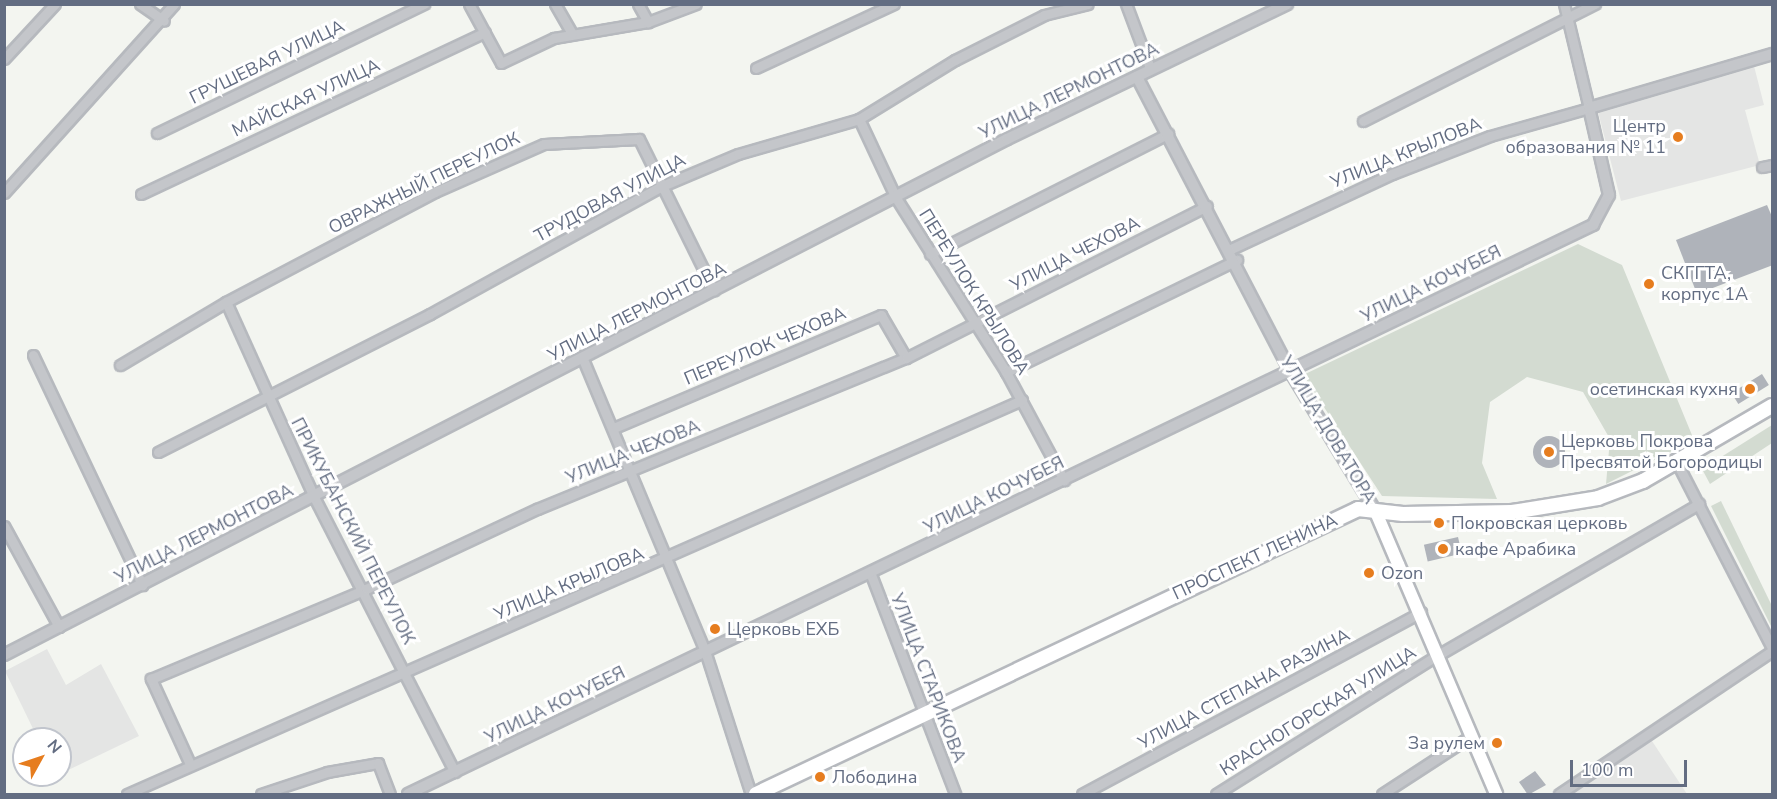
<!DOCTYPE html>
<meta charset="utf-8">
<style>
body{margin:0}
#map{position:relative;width:1777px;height:799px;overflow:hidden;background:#f3f5f0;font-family:"Nunito Sans",sans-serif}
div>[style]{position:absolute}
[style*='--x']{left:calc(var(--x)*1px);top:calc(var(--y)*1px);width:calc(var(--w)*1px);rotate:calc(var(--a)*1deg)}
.built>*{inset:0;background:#e4e5e4}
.green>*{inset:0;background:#d3dbd1}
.building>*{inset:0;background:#afb3ba;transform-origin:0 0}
.round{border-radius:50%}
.roads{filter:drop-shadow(2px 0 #b6b9be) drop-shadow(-2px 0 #b6b9be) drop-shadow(0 2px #b6b9be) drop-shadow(0 -2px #b6b9be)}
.minor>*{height:9px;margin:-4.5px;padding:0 4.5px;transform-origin:4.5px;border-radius:4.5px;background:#c4c6ca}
.tertiary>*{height:10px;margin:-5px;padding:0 5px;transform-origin:5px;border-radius:5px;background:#c4c6ca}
.secondary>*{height:12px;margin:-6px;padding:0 6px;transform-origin:6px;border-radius:6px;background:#fff}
.primary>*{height:14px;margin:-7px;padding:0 7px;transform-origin:7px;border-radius:7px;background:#fff}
.dots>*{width:16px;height:16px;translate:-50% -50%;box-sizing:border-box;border:3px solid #fff;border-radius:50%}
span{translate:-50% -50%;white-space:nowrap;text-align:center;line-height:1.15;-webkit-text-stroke:6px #fff;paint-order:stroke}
.street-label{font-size:18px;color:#636d82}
.poi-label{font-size:18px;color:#636d82}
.right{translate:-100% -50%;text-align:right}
.left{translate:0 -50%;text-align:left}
.frame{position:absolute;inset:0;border:6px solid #636d82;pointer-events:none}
.north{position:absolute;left:12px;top:727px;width:60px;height:60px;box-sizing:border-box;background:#fff;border:2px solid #c1c5cd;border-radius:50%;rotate:50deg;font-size:16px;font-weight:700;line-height:24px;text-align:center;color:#636d82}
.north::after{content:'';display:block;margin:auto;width:21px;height:27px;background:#e67d1f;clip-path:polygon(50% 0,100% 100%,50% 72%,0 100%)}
.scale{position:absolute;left:1570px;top:760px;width:117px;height:27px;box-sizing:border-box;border:3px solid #636d82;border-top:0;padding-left:8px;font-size:18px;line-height:21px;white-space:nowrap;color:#636d82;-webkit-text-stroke:4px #fff;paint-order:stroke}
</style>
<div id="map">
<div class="built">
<i style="clip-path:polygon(1754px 66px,1764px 105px,1745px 110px,1760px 165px,1621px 201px,1597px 108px)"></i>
<i style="clip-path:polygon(47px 649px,66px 685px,101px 664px,139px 736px,60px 774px,60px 739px,38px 739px,5px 671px)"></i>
<i style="clip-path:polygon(1650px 738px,1687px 794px,1564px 794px)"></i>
</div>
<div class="green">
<i style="clip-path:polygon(1578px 244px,1622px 265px,1694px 440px,1606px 484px,1610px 439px,1583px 392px,1527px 377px,1490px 402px,1482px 463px,1497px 499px,1382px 496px,1303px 375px)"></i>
<i style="clip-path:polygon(1772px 425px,1772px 443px,1710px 484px,1702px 469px)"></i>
<i style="clip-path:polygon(1721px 501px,1772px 606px,1772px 628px,1711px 506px)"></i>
</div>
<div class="building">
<i style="clip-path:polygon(1767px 205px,1773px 219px,1773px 265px,1697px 294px,1676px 240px)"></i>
<i style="left:1762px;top:374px;width:13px;height:36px;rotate:58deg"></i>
<i class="round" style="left:1533px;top:436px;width:32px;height:32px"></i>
<i style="left:1458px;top:537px;width:17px;height:35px;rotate:77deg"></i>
<i style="clip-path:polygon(1535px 771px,1546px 785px,1528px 795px,1519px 782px)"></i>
</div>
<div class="roads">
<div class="minor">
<i style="--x:140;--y:4;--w:29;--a:35"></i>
<i style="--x:469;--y:4;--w:67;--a:61.5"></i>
<i style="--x:501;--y:63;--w:59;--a:-25.3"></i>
<i style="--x:554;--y:38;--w:95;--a:-9.7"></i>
<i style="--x:648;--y:22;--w:51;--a:-20.6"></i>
<i style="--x:555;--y:4;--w:34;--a:60"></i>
<i style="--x:638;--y:4;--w:21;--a:61"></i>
<i style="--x:1126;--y:4;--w:68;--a:69.4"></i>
<i style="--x:4;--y:59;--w:75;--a:-47.2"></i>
<i style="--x:756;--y:68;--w:152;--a:-24.9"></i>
<i style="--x:859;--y:119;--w:87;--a:64.9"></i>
<i style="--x:896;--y:198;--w:206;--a:57.7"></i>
<i style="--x:1006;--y:372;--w:123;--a:61.8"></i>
<i style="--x:1363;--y:121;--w:260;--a:-26.8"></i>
<i style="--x:157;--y:133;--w:297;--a:-25.8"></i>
<i style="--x:1762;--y:167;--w:10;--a:-11"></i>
<i style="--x:4;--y:193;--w:254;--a:-48"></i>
<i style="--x:141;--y:194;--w:380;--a:-25.2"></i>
<i style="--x:1231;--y:249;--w:178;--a:-25"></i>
<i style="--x:1392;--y:174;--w:105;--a:-21.2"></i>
<i style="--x:1490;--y:136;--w:103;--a:-15.8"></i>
<i style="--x:1589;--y:108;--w:107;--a:-103.5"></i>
<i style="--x:930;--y:254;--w:267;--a:-26.8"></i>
<i style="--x:226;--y:302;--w:214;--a:65.7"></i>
<i style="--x:314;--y:497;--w:309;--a:62.9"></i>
<i style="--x:33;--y:355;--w:255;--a:64.6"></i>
<i style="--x:582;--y:357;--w:319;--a:67.3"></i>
<i style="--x:705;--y:651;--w:150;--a:72.2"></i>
<i style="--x:120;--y:365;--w:123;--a:-30.7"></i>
<i style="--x:226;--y:302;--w:236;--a:-27.8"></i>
<i style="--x:435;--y:192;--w:119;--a:-23.8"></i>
<i style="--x:544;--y:144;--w:95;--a:-3"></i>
<i style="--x:639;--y:139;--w:169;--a:63.7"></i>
<i style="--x:1006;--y:372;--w:257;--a:-25.9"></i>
<i style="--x:616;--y:427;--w:288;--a:-22.9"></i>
<i style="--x:881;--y:315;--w:50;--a:59.8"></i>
<i style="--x:158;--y:452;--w:305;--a:-26.9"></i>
<i style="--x:430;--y:314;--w:265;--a:-28.9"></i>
<i style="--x:662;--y:186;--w:82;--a:-22.8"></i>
<i style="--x:738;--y:154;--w:126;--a:-16.1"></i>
<i style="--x:859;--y:119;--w:113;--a:-31.6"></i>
<i style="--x:955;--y:60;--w:100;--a:-26.8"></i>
<i style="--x:1044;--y:15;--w:45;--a:-14"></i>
<i style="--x:1677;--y:463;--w:208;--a:62.8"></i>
<i style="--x:4;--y:526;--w:115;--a:61.4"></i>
<i style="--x:870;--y:572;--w:238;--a:69"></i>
<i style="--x:190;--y:764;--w:94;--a:-114.6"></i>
<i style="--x:151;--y:679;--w:233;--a:-22.7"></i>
<i style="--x:366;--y:589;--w:189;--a:-25.1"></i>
<i style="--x:537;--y:509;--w:399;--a:-22.3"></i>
<i style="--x:906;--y:358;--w:337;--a:-26.8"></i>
<i style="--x:127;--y:794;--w:978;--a:-23.76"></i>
<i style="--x:261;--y:794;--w:70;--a:-18.4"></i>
<i style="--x:327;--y:772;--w:52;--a:-10"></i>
<i style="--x:378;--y:763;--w:33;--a:69"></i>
<i style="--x:1082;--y:794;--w:385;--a:-28.2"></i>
<i style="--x:1216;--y:794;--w:262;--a:-32.1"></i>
<i style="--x:1438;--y:655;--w:302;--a:-30.1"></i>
<i style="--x:1382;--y:794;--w:106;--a:-33.1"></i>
<i style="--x:1559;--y:794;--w:257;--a:-33.9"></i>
</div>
<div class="tertiary">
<i style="--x:1137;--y:77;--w:331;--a:62.5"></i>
<i style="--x:1290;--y:371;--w:163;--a:58.6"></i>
<i style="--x:4;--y:655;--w:1128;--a:-27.22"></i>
<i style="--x:1007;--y:139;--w:311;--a:-25.7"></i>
<i style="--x:408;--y:794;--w:1315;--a:-25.65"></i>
<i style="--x:1593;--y:225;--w:34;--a:-62"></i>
<i style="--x:1609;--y:195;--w:89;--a:-102.9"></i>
<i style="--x:1589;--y:108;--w:191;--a:-16.4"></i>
</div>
<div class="secondary">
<i style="--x:1375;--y:510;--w:309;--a:66.9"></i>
</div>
<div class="primary">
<i style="--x:756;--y:794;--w:666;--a:-25.33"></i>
<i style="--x:1358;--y:509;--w:45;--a:6.3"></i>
<i style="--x:1403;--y:514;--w:109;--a:-1.1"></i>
<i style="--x:1512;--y:512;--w:87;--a:-9.2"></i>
<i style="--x:1598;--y:498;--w:48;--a:-20.7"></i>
<i style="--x:1643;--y:481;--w:149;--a:-30.2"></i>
</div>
</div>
<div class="dots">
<i style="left:1678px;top:137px;background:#e67d1f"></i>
<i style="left:1649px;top:284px;background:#e67d1f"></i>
<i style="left:1750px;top:389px;background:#e67d1f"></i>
<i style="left:1549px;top:452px;background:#e67d1f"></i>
<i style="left:1439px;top:523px;background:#e67d1f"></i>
<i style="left:1443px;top:549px;background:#e67d1f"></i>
<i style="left:1369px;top:573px;background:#e67d1f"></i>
<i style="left:715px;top:629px;background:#e67d1f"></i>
<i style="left:1497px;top:743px;background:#e67d1f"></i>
<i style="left:820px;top:777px;background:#e67d1f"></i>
</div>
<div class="street-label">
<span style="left:267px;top:62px;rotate:-26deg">ГРУШЕВАЯ УЛИЦА</span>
<span style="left:1069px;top:91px;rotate:-26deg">УЛИЦА ЛЕРМОНТОВА</span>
<span style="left:306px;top:98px;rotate:-25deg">МАЙСКАЯ УЛИЦА</span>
<span style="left:1406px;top:153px;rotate:-22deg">УЛИЦА КРЫЛОВА</span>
<span style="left:424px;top:183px;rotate:-26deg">ОВРАЖНЫЙ ПЕРЕУЛОК</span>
<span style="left:610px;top:198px;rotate:-28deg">ТРУДОВАЯ УЛИЦА</span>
<span style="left:1075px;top:254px;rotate:-27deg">УЛИЦА ЧЕХОВА</span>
<span style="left:1431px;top:284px;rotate:-26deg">УЛИЦА КОЧУБЕЯ</span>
<span style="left:974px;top:292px;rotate:58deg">ПЕРЕУЛОК КРЫЛОВА</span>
<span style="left:637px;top:312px;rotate:-27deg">УЛИЦА ЛЕРМОНТОВА</span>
<span style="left:765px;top:346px;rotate:-23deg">ПЕРЕУЛОК ЧЕХОВА</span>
<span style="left:1328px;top:430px;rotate:59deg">УЛИЦА ДОВАТОРА</span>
<span style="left:633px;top:452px;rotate:-22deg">УЛИЦА ЧЕХОВА</span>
<span style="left:994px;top:495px;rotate:-26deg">УЛИЦА КОЧУБЕЯ</span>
<span style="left:353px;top:531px;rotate:63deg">ПРИКУБАНСКИЙ ПЕРЕУЛОК</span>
<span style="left:204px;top:534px;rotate:-27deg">УЛИЦА ЛЕРМОНТОВА</span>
<span style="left:1255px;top:557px;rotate:-25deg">ПРОСПЕКТ ЛЕНИНА</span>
<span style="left:569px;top:584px;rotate:-23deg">УЛИЦА КРЫЛОВА</span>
<span style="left:928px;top:678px;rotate:69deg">УЛИЦА СТАРИКОВА</span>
<span style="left:1244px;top:689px;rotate:-28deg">УЛИЦА СТЕПАНА РАЗИНА</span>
<span style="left:555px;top:705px;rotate:-26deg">УЛИЦА КОЧУБЕЯ</span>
<span style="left:1318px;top:711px;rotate:-32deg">КРАСНОГОРСКАЯ УЛИЦА</span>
</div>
<div class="poi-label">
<span class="right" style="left:1666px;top:137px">Центр<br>образования № 11</span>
<span class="left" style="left:1661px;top:284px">СКГГТА,<br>корпус 1А</span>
<span class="right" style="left:1738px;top:389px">осетинская кухня</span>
<span class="left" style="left:1561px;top:452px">Церковь Покрова<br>Пресвятой Богородицы</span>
<span class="left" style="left:1451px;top:523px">Покровская церковь</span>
<span class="left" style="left:1455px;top:549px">кафе Арабика</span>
<span class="left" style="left:1381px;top:573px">Ozon</span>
<span class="left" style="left:727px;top:629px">Церковь ЕХБ</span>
<span class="right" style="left:1485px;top:743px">За рулем</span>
<span class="left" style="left:832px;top:777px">Лободина</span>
</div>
<div class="frame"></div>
<div class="north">N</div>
<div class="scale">100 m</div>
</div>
